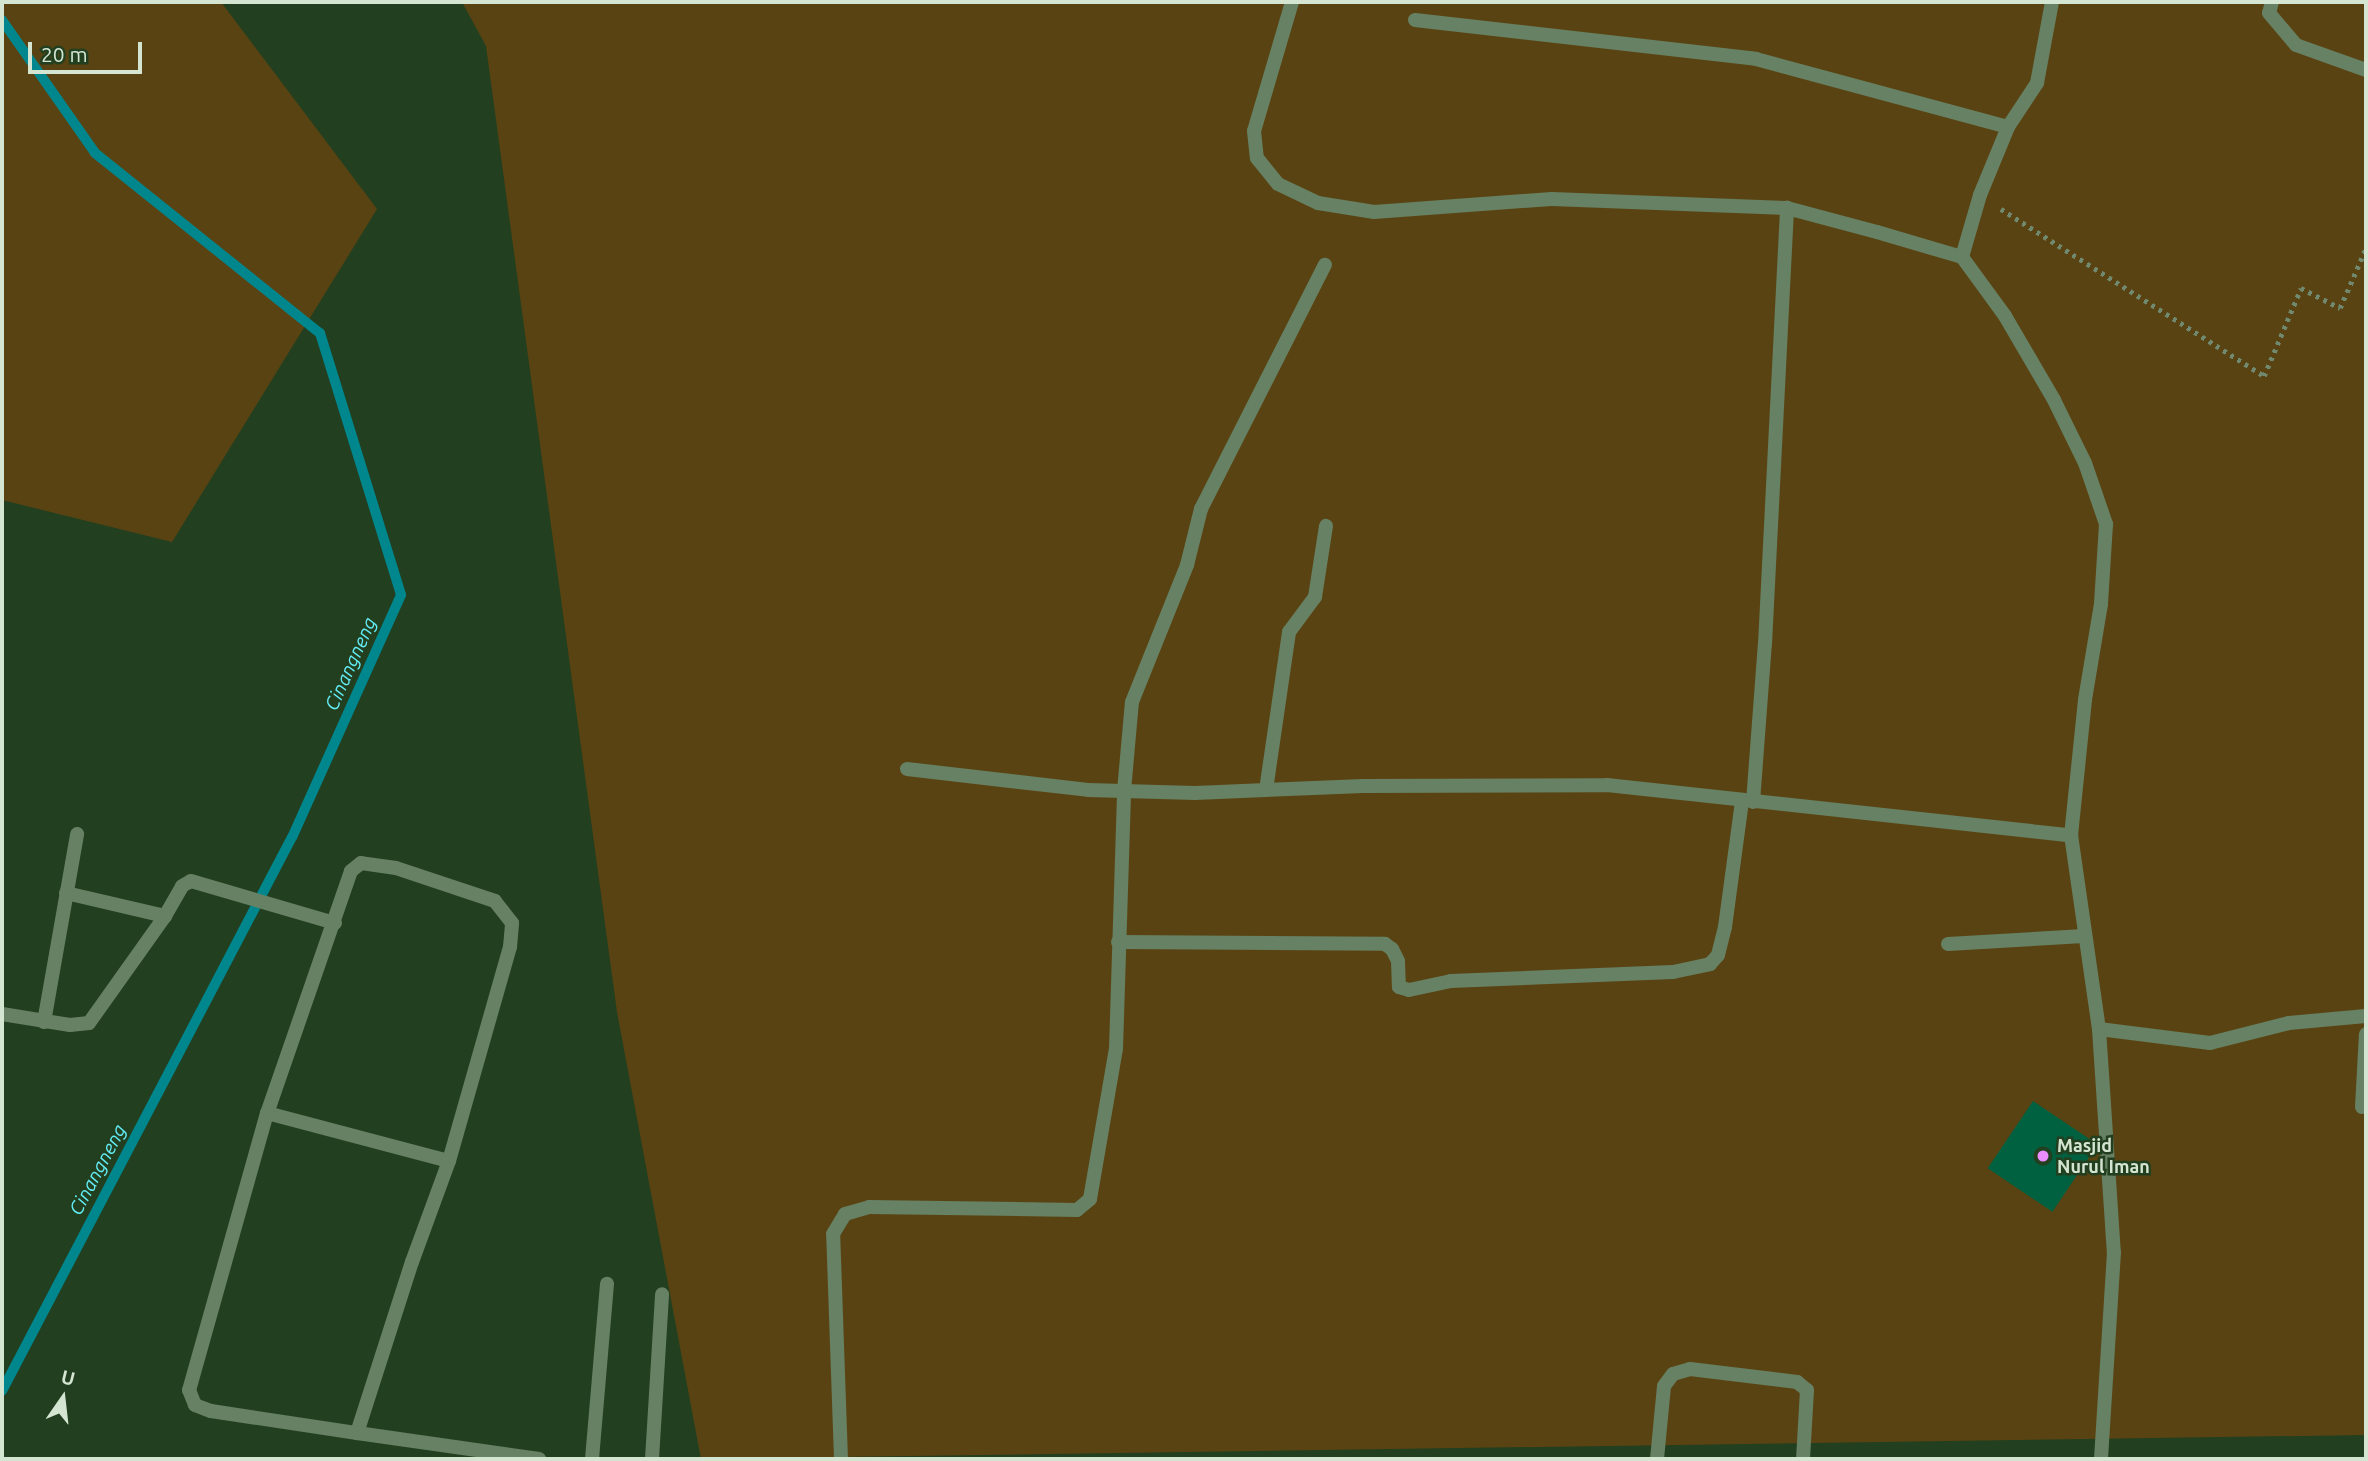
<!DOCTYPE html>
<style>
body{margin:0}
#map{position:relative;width:2368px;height:1461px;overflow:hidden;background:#223f1f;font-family:Ubuntu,sans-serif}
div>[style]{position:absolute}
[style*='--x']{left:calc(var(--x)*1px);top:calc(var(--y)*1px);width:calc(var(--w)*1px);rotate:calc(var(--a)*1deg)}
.green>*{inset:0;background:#5a4312}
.stream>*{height:10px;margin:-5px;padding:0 5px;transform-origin:5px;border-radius:5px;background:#00868d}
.building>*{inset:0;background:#006140;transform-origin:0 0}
.path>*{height:4.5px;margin-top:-2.25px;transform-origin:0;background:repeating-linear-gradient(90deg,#71896e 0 3.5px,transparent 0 8.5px)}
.street>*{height:14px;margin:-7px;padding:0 7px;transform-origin:7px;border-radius:7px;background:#668163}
.dots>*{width:19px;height:19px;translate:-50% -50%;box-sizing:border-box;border:4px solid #223f1f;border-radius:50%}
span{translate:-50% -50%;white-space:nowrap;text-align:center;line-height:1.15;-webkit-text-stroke:5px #223f1f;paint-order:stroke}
.poi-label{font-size:18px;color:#d4e5d1;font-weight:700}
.left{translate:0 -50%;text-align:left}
.water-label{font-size:19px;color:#63eef8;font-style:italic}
.frame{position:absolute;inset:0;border:4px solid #d4e5d1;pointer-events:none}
.north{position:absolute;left:28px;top:1363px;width:70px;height:70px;-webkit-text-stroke:5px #223f1f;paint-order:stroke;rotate:14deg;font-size:19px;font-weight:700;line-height:28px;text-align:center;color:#d4e5d1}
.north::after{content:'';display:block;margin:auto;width:24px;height:32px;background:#d4e5d1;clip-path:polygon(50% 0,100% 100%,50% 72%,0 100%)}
.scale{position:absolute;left:28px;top:42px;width:114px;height:32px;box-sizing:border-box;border:4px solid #d4e5d1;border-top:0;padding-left:9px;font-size:21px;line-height:24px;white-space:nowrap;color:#d4e5d1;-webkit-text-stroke:5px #223f1f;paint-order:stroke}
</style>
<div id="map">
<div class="green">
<i style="clip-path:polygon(2px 2px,221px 2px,377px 209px,172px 542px,2px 500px)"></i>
<i style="clip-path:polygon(462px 2px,2366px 2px,2366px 1435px,701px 1459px,617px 1012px,486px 46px)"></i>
</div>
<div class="stream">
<i style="--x:2;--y:20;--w:162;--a:55"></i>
<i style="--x:95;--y:153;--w:288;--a:38.7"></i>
<i style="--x:320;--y:333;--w:274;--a:72.8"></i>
<i style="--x:401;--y:595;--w:265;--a:114.2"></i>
<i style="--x:292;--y:837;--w:625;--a:117.63"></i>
</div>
<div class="building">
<i style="left:2033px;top:1101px;width:78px;height:81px;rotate:34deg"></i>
</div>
<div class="path">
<i style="--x:2001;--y:209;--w:312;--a:32.4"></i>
<i style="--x:2264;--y:376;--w:95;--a:-67.2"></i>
<i style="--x:2301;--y:288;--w:44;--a:27.1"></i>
<i style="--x:2340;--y:308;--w:65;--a:-66.6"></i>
</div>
<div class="street">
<i style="--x:1292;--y:2;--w:134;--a:106.4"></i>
<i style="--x:1254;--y:131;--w:27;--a:84"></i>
<i style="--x:1257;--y:158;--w:33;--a:51"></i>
<i style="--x:1278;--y:184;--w:44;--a:25.4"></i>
<i style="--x:1318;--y:203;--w:57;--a:9.1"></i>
<i style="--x:1374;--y:212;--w:178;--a:-4.2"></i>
<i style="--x:1552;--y:199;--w:235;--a:2.2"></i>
<i style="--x:1787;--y:208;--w:93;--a:14.9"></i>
<i style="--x:1877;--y:232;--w:89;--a:16.4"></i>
<i style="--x:1962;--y:257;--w:73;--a:53.9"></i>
<i style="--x:2005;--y:316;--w:97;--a:59.7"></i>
<i style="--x:2054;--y:400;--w:70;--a:63.8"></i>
<i style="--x:2085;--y:463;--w:65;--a:71"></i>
<i style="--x:2106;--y:524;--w:80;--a:93.6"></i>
<i style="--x:2101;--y:604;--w:97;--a:99.5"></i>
<i style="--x:2085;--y:700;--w:136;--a:95.9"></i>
<i style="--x:2071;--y:835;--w:196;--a:81.8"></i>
<i style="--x:2099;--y:1029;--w:224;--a:86.2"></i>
<i style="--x:2114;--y:1252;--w:207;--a:93.6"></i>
<i style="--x:2272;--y:2;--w:11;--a:105"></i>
<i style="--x:2269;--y:13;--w:42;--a:49.8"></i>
<i style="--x:2296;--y:45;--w:74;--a:19.7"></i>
<i style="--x:1415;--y:20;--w:343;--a:6.5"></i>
<i style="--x:1756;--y:59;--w:261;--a:15.1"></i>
<i style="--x:1962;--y:257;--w:65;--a:-73.8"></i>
<i style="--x:1980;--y:195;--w:74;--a:-67.6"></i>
<i style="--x:2008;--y:127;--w:53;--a:-56.6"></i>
<i style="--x:2037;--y:83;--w:82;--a:-79.5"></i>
<i style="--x:907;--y:769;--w:182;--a:6.6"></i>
<i style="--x:1088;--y:790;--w:107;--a:1.6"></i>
<i style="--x:1195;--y:793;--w:168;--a:-2.4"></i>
<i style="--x:1363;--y:786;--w:244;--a:-0.2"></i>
<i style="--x:1607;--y:785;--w:467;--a:6.2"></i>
<i style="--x:1266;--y:790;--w:160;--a:-81.7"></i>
<i style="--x:1289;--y:632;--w:44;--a:-53.4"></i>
<i style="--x:1315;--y:597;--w:72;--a:-81.2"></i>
<i style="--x:1753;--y:802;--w:158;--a:-85.7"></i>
<i style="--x:1765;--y:644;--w:437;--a:-87.1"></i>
<i style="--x:66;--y:893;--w:102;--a:13.1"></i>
<i style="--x:165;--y:916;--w:34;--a:-60"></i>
<i style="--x:182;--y:886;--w:10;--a:-29"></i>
<i style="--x:191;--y:881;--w:150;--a:16.3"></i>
<i style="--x:1118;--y:942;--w:267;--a:0.4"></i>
<i style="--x:1385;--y:944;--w:9;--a:36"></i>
<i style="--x:1392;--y:949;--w:13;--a:63"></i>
<i style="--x:1398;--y:961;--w:26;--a:88"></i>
<i style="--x:1399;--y:987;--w:10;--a:17"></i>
<i style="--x:1409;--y:990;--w:43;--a:-12.1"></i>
<i style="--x:1451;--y:981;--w:222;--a:-2.3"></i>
<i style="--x:1673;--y:972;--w:38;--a:-12"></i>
<i style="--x:1710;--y:964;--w:12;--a:-48"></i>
<i style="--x:1718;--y:955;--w:29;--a:-76"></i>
<i style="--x:1725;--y:927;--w:127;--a:-82.3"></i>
<i style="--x:1948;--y:944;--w:136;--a:-3.4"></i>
<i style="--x:2;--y:1014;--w:69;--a:9.2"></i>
<i style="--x:70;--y:1025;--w:19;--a:-6"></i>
<i style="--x:89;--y:1023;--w:131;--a:-54.6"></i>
<i style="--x:44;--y:1022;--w:191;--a:-80"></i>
<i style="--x:2099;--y:1029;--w:112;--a:7.2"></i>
<i style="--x:2210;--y:1043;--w:81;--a:-14.2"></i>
<i style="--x:2289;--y:1023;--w:77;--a:-5.2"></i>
<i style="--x:2362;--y:1107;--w:73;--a:-86.9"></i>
<i style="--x:267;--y:1113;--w:188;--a:14.8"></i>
<i style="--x:357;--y:1433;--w:180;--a:-72.2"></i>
<i style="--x:412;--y:1262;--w:108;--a:-69.9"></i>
<i style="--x:449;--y:1161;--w:223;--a:-74.1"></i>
<i style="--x:510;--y:947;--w:24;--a:-85"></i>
<i style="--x:512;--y:923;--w:28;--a:-128"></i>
<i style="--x:495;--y:901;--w:104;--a:-161.6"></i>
<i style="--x:396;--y:868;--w:35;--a:-172"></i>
<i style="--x:361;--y:863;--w:13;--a:141"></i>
<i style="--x:351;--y:871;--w:256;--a:109.1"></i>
<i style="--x:267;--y:1113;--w:288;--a:105.7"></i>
<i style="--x:189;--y:1390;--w:16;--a:68"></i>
<i style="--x:195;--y:1405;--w:17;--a:21"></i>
<i style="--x:211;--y:1411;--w:148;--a:8.6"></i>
<i style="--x:357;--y:1433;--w:184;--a:8.1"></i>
<i style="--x:592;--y:1459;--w:176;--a:-85.1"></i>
<i style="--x:652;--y:1459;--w:165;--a:-86.5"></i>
<i style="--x:841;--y:1459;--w:225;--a:-92"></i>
<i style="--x:833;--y:1234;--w:23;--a:-59"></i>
<i style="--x:845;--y:1214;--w:25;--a:-16"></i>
<i style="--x:869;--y:1207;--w:208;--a:0.8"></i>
<i style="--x:1077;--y:1210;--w:17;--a:-40"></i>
<i style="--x:1090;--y:1199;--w:152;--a:-80.2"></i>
<i style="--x:1116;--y:1049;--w:258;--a:-88.2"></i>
<i style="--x:1124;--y:791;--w:89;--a:-84.9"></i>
<i style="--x:1132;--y:702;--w:148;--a:-68.1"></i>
<i style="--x:1187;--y:565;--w:58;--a:-76"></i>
<i style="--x:1201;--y:509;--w:274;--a:-63.1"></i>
<i style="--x:1657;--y:1459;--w:73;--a:-84.5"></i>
<i style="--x:1664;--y:1386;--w:15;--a:-53"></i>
<i style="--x:1673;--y:1374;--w:18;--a:-16"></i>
<i style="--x:1690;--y:1369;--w:108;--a:6.9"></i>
<i style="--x:1797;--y:1382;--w:13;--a:39"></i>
<i style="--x:1807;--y:1390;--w:69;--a:93.3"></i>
</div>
<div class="dots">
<i style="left:2043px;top:1156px;background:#eb8dfb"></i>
</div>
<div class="poi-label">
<span class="left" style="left:2057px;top:1156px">Masjid<br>Nurul Iman</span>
</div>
<div class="water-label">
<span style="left:351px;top:664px;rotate:-66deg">Cinangneng</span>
<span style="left:98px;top:1170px;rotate:-62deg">Cinangneng</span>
</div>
<div class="frame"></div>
<div class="north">U</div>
<div class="scale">20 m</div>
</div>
